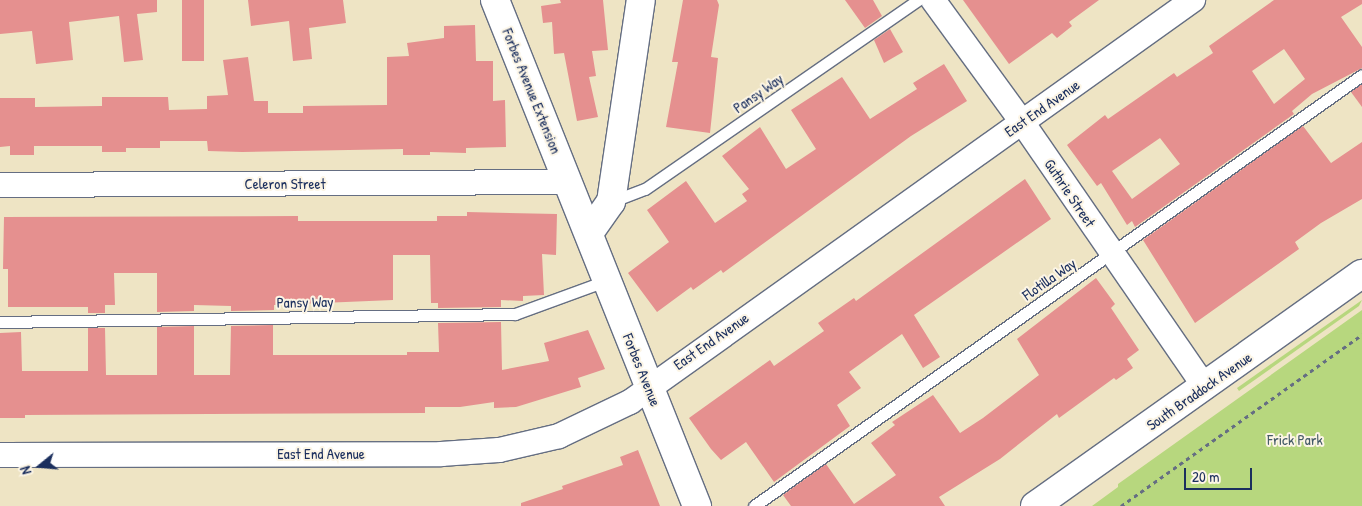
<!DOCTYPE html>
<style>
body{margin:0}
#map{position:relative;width:1362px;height:506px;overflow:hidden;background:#eee4c4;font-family:"Patrick Hand",sans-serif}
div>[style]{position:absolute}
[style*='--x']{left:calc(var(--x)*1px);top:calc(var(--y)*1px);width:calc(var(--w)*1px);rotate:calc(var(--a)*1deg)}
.green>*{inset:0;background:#b7d77e}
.building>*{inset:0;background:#e5908f;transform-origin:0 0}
.path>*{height:3px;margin-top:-1.5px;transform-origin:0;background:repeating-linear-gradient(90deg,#656e82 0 4px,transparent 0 8px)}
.roads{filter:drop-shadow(1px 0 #656e82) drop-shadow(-1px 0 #656e82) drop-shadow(0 1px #656e82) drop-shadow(0 -1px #656e82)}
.service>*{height:11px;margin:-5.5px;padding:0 5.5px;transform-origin:5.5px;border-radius:5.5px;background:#fff}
.minor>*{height:24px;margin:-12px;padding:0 12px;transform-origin:12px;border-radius:12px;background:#fff}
.tertiary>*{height:28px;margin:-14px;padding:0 14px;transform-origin:14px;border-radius:14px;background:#fff}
.primary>*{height:28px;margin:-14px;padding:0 14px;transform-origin:14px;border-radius:14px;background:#fff}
span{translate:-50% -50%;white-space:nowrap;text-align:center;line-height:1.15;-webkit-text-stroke:4px #fcf5e5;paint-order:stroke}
.street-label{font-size:15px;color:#1b2f5e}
.park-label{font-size:15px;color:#425966}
.north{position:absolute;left:15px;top:441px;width:50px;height:50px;-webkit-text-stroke:4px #fcf5e5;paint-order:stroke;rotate:253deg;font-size:14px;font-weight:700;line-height:20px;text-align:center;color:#1b2f5e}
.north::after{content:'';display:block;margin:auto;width:18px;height:22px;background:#1b2f5e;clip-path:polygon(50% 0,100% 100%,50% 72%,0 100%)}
.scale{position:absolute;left:1184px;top:468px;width:68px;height:22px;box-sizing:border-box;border:2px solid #1b2f5e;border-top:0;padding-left:6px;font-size:15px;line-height:18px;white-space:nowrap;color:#1b2f5e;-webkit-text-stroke:4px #fcf5e5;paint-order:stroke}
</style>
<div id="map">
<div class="green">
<i style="clip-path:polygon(1362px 300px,1359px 306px,1239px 391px,1237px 388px)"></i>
<i style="clip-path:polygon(1362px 310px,1362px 506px,1092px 506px,1118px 487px,1118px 484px)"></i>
</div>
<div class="building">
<i style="clip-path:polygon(0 0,157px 0,157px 12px,137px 14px,143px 60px,124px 62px,119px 16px,69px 22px,73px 60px,36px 64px,32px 31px,0 34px)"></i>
<i style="left:182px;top:0;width:22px;height:61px"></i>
<i style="clip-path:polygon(248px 0,343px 0,346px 23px,309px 28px,312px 59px,293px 61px,289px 21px,251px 26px)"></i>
<i style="clip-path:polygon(560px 0,603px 0,608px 50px,592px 51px,596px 76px,589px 77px,598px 117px,577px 121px,564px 53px,554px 54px,552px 22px,543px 23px,541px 6px,561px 3px)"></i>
<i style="clip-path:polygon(683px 0,717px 0,719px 5px,711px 57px,718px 58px,710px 133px,666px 127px,678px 62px,672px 62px)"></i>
<i style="clip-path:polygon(845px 0,873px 0,882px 16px,865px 28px)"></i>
<i style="clip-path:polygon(963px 0,1099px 0,1069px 22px,1072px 26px,1057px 38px,1052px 33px,1009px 64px)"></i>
<i style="clip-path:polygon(evenodd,1274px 0,1362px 0,1362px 4px,1341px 17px,1362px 47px,1362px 68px,1312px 94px,1292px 111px,1294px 114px,1135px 227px,1132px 221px,1127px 225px,1101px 183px,1097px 186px,1067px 145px,1105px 115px,1108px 119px,1174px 73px,1177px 77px,1213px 53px,1209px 46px,1274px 0,1284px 49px,1305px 79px,1274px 104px,1252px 71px,1284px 49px,1274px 0,1160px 138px,1180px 164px,1132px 199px,1112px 171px,1160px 138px)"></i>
<i style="clip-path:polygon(475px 25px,476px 61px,493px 61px,493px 101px,505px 100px,506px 147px,466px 148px,466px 153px,430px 152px,430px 155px,403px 155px,403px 149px,242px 152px,208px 151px,207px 141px,160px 141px,160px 148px,126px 148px,126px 152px,102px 152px,102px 146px,34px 146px,34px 155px,10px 155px,10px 146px,0 147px,0 98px,35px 98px,35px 107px,102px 106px,102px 97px,168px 97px,169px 110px,207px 109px,207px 96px,228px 95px,223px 60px,248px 57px,254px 101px,268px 101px,268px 113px,303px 113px,303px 106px,387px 105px,387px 57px,409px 56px,407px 43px,444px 38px,444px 26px)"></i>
<i style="clip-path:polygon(890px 29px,903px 52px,884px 63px,874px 40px)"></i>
<i style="clip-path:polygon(944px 64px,967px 101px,911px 136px,723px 273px,721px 270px,693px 290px,691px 287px,657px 312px,628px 273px,669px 242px,647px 210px,686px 181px,715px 223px,747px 201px,742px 194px,749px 189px,722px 156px,760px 127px,786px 169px,816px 149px,791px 110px,842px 77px,870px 119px,917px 89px,913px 83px)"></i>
<i style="clip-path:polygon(1362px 84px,1362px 107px,1351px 92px)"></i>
<i style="clip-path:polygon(1303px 126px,1331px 163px,1362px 142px,1362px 199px,1321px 223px,1295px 242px,1299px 249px,1195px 323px,1143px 240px)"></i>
<i style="clip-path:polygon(1025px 179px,1051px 219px,914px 315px,940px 357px,923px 368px,902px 334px,849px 372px,861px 388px,837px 405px,850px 426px,774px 482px,746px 442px,721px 460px,711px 449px,689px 418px,770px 360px,774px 366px,824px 331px,818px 323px,854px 298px,856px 301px)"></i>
<i style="clip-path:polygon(467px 212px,557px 214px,556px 255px,542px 254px,544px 295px,523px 296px,523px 301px,501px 300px,501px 307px,438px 308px,438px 303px,431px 303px,430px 255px,393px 255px,393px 300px,274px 305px,274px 310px,231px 311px,231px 306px,194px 305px,194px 311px,157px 312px,157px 273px,114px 273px,115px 305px,105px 305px,105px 313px,88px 313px,88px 307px,8px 307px,8px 269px,3px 269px,4px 217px,298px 216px,298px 221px,437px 221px,437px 216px,467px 216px)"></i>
<i style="clip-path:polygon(1096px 278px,1115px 304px,1111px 308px,1139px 350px,1127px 359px,1133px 368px,1116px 380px,1114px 378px,1059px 418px,1057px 414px,1000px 459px,939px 497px,945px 506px,791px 506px,783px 495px,826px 464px,854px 504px,896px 475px,871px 443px,895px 425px,892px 422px,933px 395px,960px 433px,983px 418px,1039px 375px,1017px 339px)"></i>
<i style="clip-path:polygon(501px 322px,502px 370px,549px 361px,544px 343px,588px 330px,605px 369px,578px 378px,581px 387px,516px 407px,494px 408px,494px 402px,460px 407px,425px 407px,425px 413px,25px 415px,25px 418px,0 418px,0 333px,21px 332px,22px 371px,88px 371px,88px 328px,105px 328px,106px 375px,157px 375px,157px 327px,194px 326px,194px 375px,230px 375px,231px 326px,273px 325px,273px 355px,407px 355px,407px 352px,439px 352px,438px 323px)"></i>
<i style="clip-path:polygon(638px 450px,660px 506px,521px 506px,521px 503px,563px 489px,562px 486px,623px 465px,620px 457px)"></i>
</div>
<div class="path">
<i style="--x:1121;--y:506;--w:296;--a:-35.4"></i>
</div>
<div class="roads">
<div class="service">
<i style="--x:613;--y:201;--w:34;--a:-21"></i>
<i style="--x:645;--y:189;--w:332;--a:-34.7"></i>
<i style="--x:0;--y:322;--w:515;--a:-0.89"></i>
<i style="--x:515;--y:314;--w:96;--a:-20.1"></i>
<i style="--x:754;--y:506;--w:745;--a:-35.33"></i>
</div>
<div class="minor">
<i style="--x:933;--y:0;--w:151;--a:53.9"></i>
<i style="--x:1022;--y:122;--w:322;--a:55.4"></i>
<i style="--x:0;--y:185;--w:569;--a:-0.3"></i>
<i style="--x:0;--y:455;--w:441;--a:-0.1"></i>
<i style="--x:441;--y:454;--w:58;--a:-3.9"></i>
<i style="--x:499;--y:450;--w:62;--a:-13.1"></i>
<i style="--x:559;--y:436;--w:79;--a:-25.6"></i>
<i style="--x:630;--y:402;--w:692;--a:-35.53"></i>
</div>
<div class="tertiary">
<i style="--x:495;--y:0;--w:545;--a:68.24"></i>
<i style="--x:589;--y:233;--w:38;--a:-55"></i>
<i style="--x:611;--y:202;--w:204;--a:-81.6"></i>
</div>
<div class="primary">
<i style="--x:1035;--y:506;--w:401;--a:-35.4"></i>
</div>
</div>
<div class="street-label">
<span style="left:532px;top:91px;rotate:68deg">Forbes Avenue Extension</span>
<span style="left:758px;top:93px;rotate:-35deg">Pansy Way</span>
<span style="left:1042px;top:108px;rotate:-35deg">East End Avenue</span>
<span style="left:285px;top:184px">Celeron Street</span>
<span style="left:1070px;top:193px;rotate:56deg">Guthrie Street</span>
<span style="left:1049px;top:279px;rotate:-35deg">Flotilla Way</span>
<span style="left:305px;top:302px;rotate:-1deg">Pansy Way</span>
<span style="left:711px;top:341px;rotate:-35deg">East End Avenue</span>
<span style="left:642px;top:370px;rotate:68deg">Forbes Avenue</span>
<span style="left:1199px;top:391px;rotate:-35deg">South Braddock Avenue</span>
<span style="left:321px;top:454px">East End Avenue</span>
</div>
<div class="park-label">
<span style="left:1295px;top:440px">Frick Park</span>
</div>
<div class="north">N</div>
<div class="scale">20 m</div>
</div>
